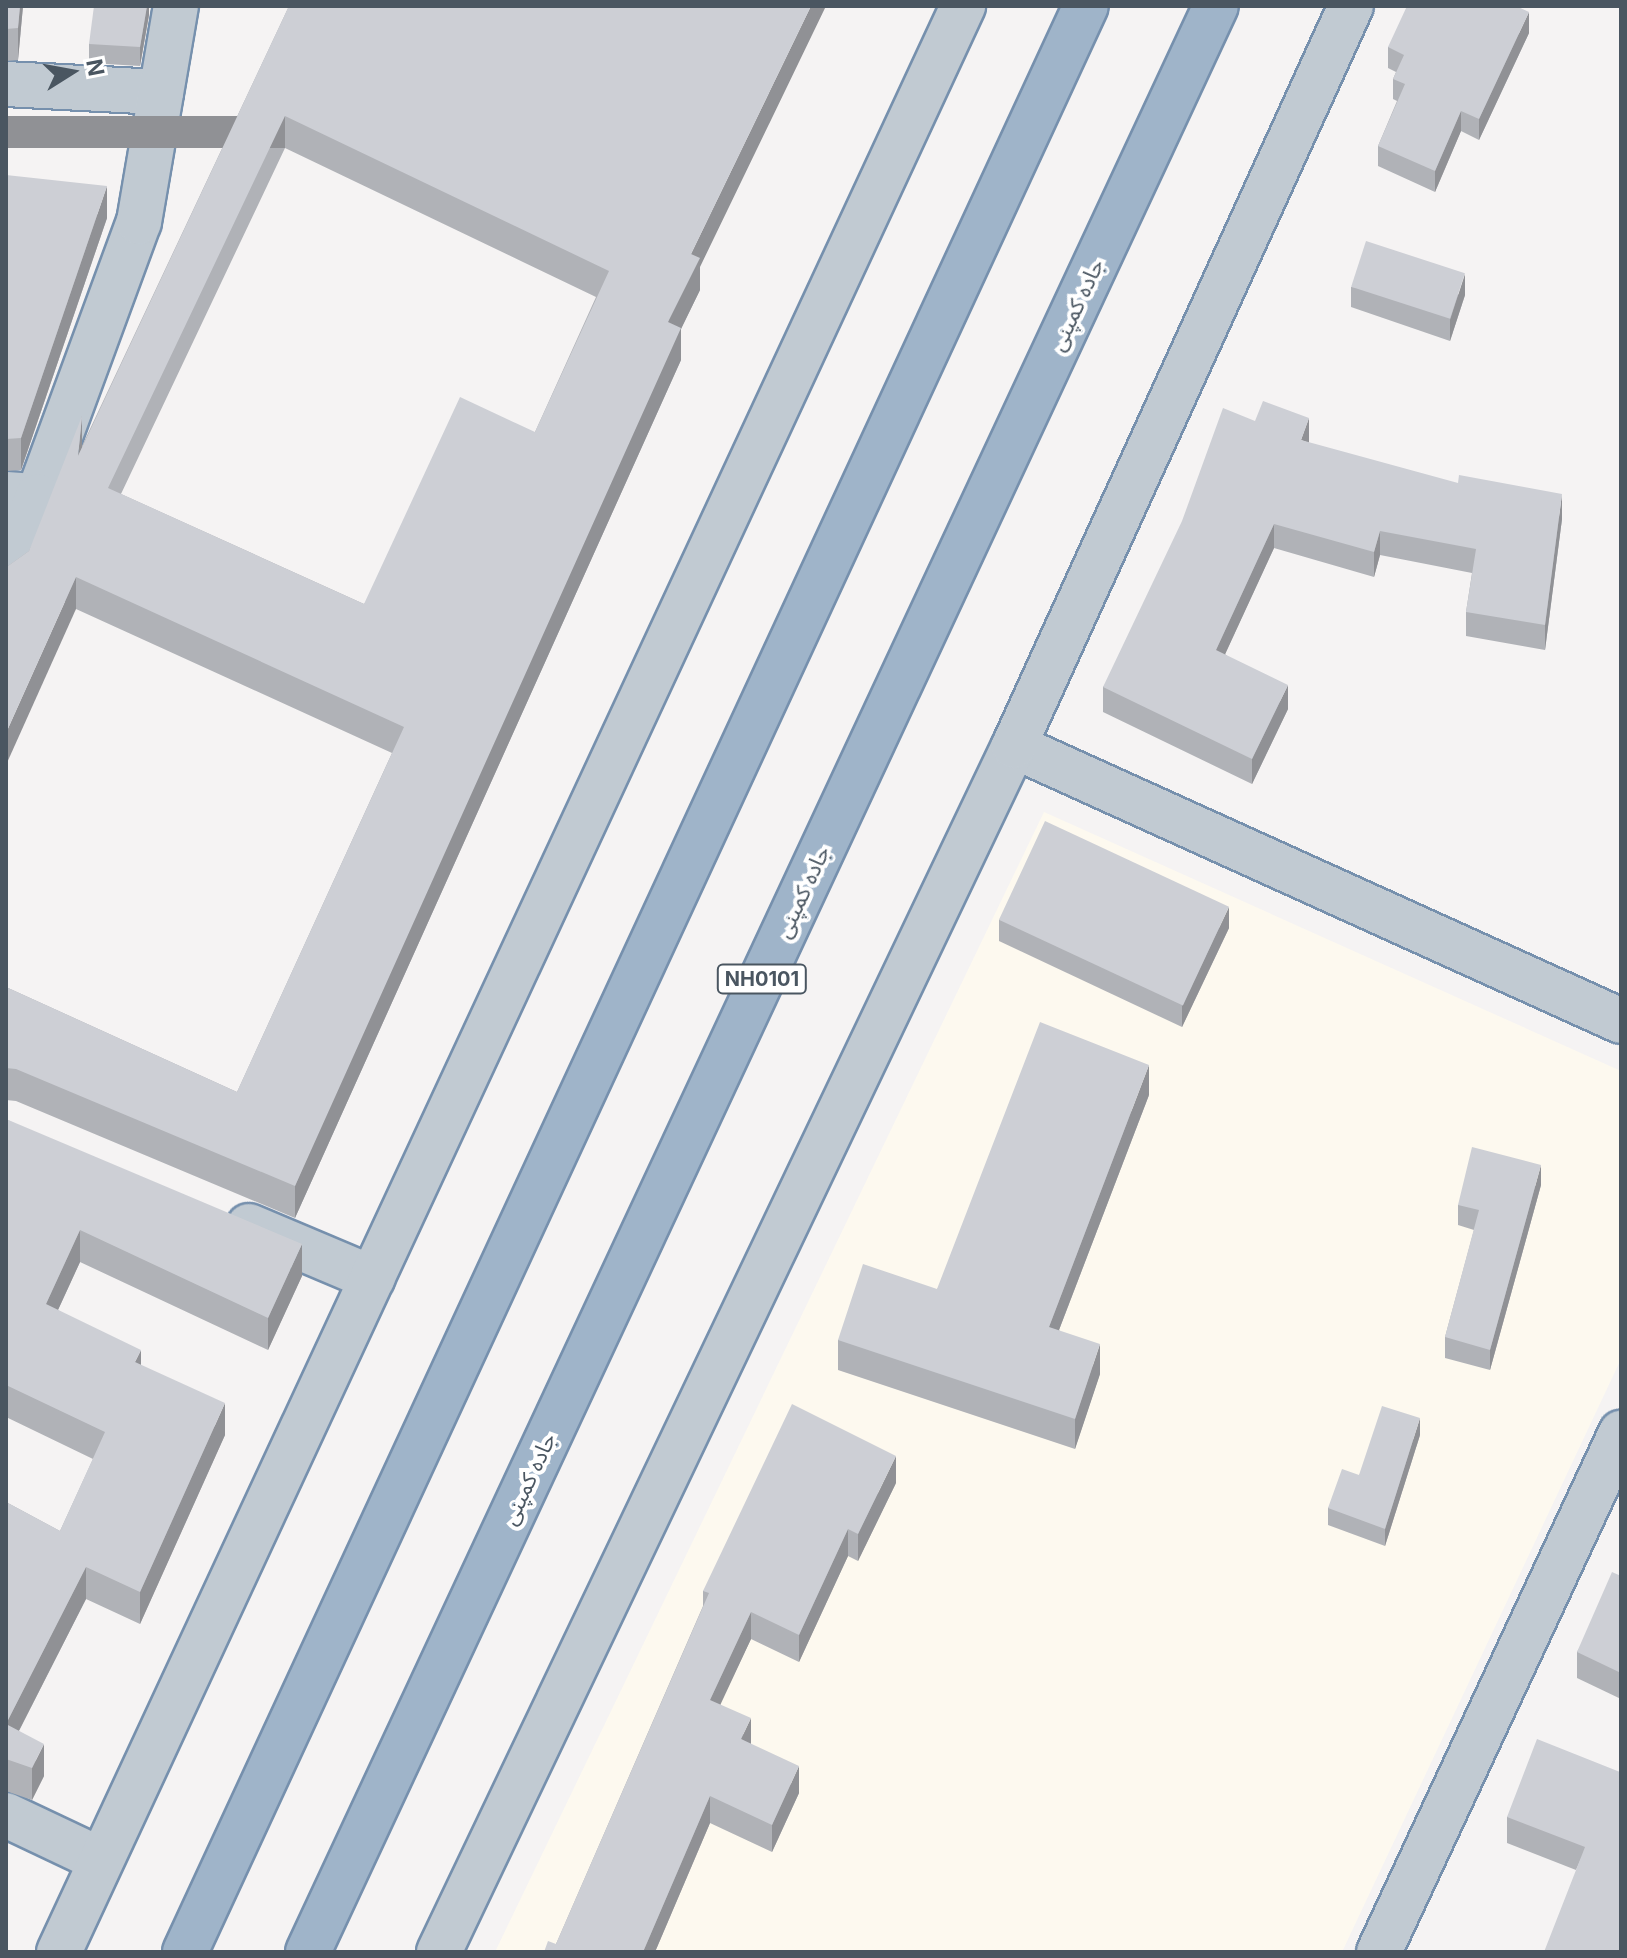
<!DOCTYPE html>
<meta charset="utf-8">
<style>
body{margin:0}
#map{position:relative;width:1627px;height:1958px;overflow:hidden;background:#f5f3f3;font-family:Inter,"Noto Sans Arabic",sans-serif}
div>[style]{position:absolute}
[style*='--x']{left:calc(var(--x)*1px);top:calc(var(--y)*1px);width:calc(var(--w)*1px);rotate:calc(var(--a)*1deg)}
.commercial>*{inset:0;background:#fdf9ef}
.roads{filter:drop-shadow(2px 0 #7690ad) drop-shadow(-2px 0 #7690ad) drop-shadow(0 2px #7690ad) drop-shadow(0 -2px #7690ad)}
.minor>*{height:44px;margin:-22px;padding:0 22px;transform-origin:22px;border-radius:22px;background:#c1cad2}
.tertiary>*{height:44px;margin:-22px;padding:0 22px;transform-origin:22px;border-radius:22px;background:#c1cad2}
.trunk>*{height:44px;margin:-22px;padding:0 22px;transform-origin:22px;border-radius:22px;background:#9fb4c9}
.wall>*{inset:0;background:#b0b2b7}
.shaded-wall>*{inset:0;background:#909195;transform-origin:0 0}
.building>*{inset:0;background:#cdcfd5;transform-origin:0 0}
span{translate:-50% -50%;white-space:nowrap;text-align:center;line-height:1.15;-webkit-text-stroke:8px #fff;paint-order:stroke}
.shield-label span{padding:2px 6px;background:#fff;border:2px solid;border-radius:6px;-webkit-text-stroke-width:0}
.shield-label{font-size:20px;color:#4a5661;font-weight:700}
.street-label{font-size:22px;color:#4a5661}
.frame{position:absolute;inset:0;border:8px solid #4a5661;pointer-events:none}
.north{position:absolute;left:32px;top:32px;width:80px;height:80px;-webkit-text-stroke:6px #fff;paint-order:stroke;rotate:79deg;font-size:22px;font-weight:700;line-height:32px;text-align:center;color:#4a5661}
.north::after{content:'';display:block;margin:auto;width:28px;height:36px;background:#4a5661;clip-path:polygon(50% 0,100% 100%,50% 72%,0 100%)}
</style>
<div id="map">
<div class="commercial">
<i style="clip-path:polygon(1044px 812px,1621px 1071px,1621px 1359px,1342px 1952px,495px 1952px)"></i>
</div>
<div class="roads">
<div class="minor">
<i style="--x:6;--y:84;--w:155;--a:3"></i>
<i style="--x:6;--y:494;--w:32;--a:4"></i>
<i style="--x:38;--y:496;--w:292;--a:-69.8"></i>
<i style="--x:139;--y:222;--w:219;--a:-80.3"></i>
<i style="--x:6;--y:573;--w:83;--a:-67.4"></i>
<i style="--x:1014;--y:746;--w:666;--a:24.37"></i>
<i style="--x:249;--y:1226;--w:134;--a:22.9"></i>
<i style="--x:6;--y:1815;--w:105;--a:25.3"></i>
<i style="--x:1379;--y:1952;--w:573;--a:-65"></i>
</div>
<div class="tertiary">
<i style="--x:59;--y:1952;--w:2146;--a:-65.08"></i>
<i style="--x:439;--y:1952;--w:1336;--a:-64.51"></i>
<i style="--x:1014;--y:746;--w:813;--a:-65.52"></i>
</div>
<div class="trunk">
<i style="--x:185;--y:1952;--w:2144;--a:-65.16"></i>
<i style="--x:308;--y:1952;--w:2147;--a:-64.99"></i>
</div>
</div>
<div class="wall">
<i style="clip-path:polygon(6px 6px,23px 6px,18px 60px,6px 61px)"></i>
<i style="clip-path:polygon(149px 6px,149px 15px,140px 66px,89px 63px,89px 44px)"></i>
<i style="clip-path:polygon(evenodd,289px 6px,700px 267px,700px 290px,681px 329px,681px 360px,295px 1218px,16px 1101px,6px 1100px,6px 987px,237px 1092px,392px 753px,76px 609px,8px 566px,29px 551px,82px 446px,289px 6px,285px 148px,596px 297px,535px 432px,364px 604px,121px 494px,285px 148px)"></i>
<i style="clip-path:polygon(1529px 33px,1479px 140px,1461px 131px,1435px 192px,1378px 166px,1378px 146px,1397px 101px,1393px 99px,1393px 79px,1396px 72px,1388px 68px,1388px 47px)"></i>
<i style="clip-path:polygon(6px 175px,107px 218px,21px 470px,6px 471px)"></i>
<i style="clip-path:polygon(1351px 287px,1465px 295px,1450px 341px,1351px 307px)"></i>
<i style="clip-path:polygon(1309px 443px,1562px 519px,1545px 650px,1466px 636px,1466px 612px,1472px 573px,1380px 555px,1374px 577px,1274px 548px,1225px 654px,1288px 709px,1252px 784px,1103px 712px,1103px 687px)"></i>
<i style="clip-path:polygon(999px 920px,1229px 928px,1182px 1027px,999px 941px)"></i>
<i style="clip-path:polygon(1149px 1095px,1059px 1330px,1100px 1374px,1075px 1449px,838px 1370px,838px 1340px,937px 1289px)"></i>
<i style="clip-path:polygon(6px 1119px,302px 1276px,268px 1350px,80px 1262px,58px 1310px,141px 1365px,225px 1435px,140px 1624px,86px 1599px,19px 1731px,44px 1776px,32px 1800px,6px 1791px,6px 1502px,60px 1531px,93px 1459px,6px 1417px)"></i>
<i style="clip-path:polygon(1541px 1185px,1490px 1370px,1445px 1358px,1445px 1337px,1474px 1230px,1458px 1225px,1458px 1205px)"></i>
<i style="clip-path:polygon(1420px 1435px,1385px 1546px,1328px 1525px,1328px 1508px,1359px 1475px)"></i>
<i style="clip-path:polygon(896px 1483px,858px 1561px,848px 1556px,799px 1662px,751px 1639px,720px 1704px,751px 1744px,799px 1793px,772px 1852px,710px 1823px,655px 1952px,544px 1952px,556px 1944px,703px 1606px,703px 1591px)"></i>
<i style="clip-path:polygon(1621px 1576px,1621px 1699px,1577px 1678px,1577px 1652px)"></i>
<i style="clip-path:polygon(1620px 1772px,1576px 1870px,1507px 1843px,1507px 1817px)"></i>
</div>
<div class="shaded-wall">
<i style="clip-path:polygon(20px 6px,23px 6px,18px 60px,18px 28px)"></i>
<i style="clip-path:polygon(147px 6px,149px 6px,149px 15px,140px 66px,140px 47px)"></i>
<i style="clip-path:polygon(811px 6px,826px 6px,700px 267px,700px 290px,681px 329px,681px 360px,295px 1218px,295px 1186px,668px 322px,691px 254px)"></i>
<i style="clip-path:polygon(1529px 12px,1529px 33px,1479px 140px,1479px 119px)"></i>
<i style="clip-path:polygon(1461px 111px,1461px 131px,1435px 192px,1435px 171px)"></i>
<i style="left:285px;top:116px;width:32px;height:412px;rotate:90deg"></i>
<i style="clip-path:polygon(107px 186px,107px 218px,21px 470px,21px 438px)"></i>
<i style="clip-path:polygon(1465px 274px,1465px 295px,1450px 341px,1450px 320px)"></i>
<i style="clip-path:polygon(82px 416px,82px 448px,78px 456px)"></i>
<i style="clip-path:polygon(1309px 418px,1309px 443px,1301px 440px)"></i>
<i style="clip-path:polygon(1562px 494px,1562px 519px,1545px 650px,1545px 625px)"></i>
<i style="clip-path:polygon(1274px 524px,1274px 548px,1216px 674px,1216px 650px)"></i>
<i style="clip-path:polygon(1380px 531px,1380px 555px,1374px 577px,1374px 552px)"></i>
<i style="clip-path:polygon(76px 577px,76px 609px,6px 765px,6px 733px)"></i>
<i style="clip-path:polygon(1288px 685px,1288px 709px,1252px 784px,1252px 759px)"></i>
<i style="clip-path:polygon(1229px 907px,1229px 928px,1182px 1027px,1182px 1006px)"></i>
<i style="clip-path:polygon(1149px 1065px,1149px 1095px,1049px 1356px,1049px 1327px)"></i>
<i style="clip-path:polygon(1541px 1165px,1541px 1185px,1490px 1370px,1490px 1350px)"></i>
<i style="clip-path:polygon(80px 1230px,80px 1262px,46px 1336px,46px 1304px)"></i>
<i style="clip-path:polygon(302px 1244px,302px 1276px,268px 1350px,268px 1318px)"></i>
<i style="clip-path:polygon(1100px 1344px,1100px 1374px,1075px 1449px,1075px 1419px)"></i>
<i style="clip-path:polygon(141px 1350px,141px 1382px,135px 1362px)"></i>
<i style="clip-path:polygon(225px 1403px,225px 1435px,140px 1624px,140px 1592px)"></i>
<i style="clip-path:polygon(1420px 1418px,1420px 1435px,1385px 1546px,1385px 1529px)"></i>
<i style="clip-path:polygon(896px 1456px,896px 1483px,858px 1561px,858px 1534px)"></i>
<i style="clip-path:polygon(848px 1529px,848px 1556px,799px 1662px,799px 1635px)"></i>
<i style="clip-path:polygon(86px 1567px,86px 1599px,6px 1756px,6px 1724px)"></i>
<i style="clip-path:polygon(751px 1612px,751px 1639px,710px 1727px,710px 1700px)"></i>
<i style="clip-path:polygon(751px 1718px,751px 1745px,741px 1739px)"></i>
<i style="clip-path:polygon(44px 1744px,44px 1776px,32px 1800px,32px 1768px)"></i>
<i style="clip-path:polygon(799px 1766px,799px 1793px,772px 1852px,772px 1825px)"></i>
<i style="clip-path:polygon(710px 1796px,710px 1823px,655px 1952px,643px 1952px)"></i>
</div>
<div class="building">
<i style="clip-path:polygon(6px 6px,20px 6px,18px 28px,6px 29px)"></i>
<i style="clip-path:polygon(94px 6px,147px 6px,140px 47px,89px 44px)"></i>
<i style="clip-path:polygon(evenodd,289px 6px,811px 6px,691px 254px,700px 258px,668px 322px,681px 328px,295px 1186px,16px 1069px,6px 1068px,6px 987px,237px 1092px,404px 727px,76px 577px,6px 733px,6px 565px,8px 566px,29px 551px,82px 416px,78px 456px,289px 6px,285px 116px,609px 271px,535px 432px,460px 397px,364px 604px,108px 488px,285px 116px)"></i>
<i style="clip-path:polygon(1407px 6px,1516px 6px,1529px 12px,1479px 119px,1461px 111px,1435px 171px,1378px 146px,1405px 84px,1393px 79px,1404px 55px,1388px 47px)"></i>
<i style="clip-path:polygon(6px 175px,107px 186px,21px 438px,6px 439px)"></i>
<i style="left:1366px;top:241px;width:104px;height:48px;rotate:18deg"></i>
<i style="clip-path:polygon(1263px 401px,1309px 418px,1301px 440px,1458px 483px,1459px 475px,1562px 494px,1545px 625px,1466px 612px,1476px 549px,1380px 531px,1374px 552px,1274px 524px,1216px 650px,1288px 685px,1252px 759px,1103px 687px,1182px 521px,1223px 408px,1255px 421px)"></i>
<i style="left:1045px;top:821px;width:203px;height:109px;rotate:25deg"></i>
<i style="clip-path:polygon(1040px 1022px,1149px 1065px,1049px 1327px,1100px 1344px,1075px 1419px,838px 1340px,863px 1264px,937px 1289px)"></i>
<i style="clip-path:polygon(6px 1119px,302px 1244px,268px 1318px,80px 1230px,46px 1304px,141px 1350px,135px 1362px,225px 1403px,140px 1592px,86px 1567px,6px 1724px,44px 1744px,32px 1768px,6px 1759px,6px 1502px,60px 1531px,105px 1432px,6px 1385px)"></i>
<i style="clip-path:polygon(1472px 1147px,1541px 1165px,1490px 1350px,1445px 1337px,1479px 1210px,1458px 1205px)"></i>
<i style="clip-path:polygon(792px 1404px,896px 1456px,858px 1534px,848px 1529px,799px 1635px,751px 1612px,710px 1700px,751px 1718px,741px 1739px,799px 1766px,772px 1825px,710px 1796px,643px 1952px,544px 1952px,548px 1941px,556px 1944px,709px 1593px,703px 1591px)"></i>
<i style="clip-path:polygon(1382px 1406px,1420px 1418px,1385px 1529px,1328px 1508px,1342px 1469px,1359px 1475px)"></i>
<i style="clip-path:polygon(1612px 1572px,1621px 1576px,1621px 1673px,1577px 1652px)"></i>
<i style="clip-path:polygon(1537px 1739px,1620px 1772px,1621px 1770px,1621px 1952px,1544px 1952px,1585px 1847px,1507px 1817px)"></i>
</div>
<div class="shield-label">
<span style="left:762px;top:979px">NH0101</span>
</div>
<div class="street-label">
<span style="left:1077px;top:305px;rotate:-65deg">جاده کمپنی</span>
<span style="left:803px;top:892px;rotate:-65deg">جاده کمپنی</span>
<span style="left:529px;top:1479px;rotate:-65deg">جاده کمپنی</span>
</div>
<div class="frame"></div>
<div class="north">N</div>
</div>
